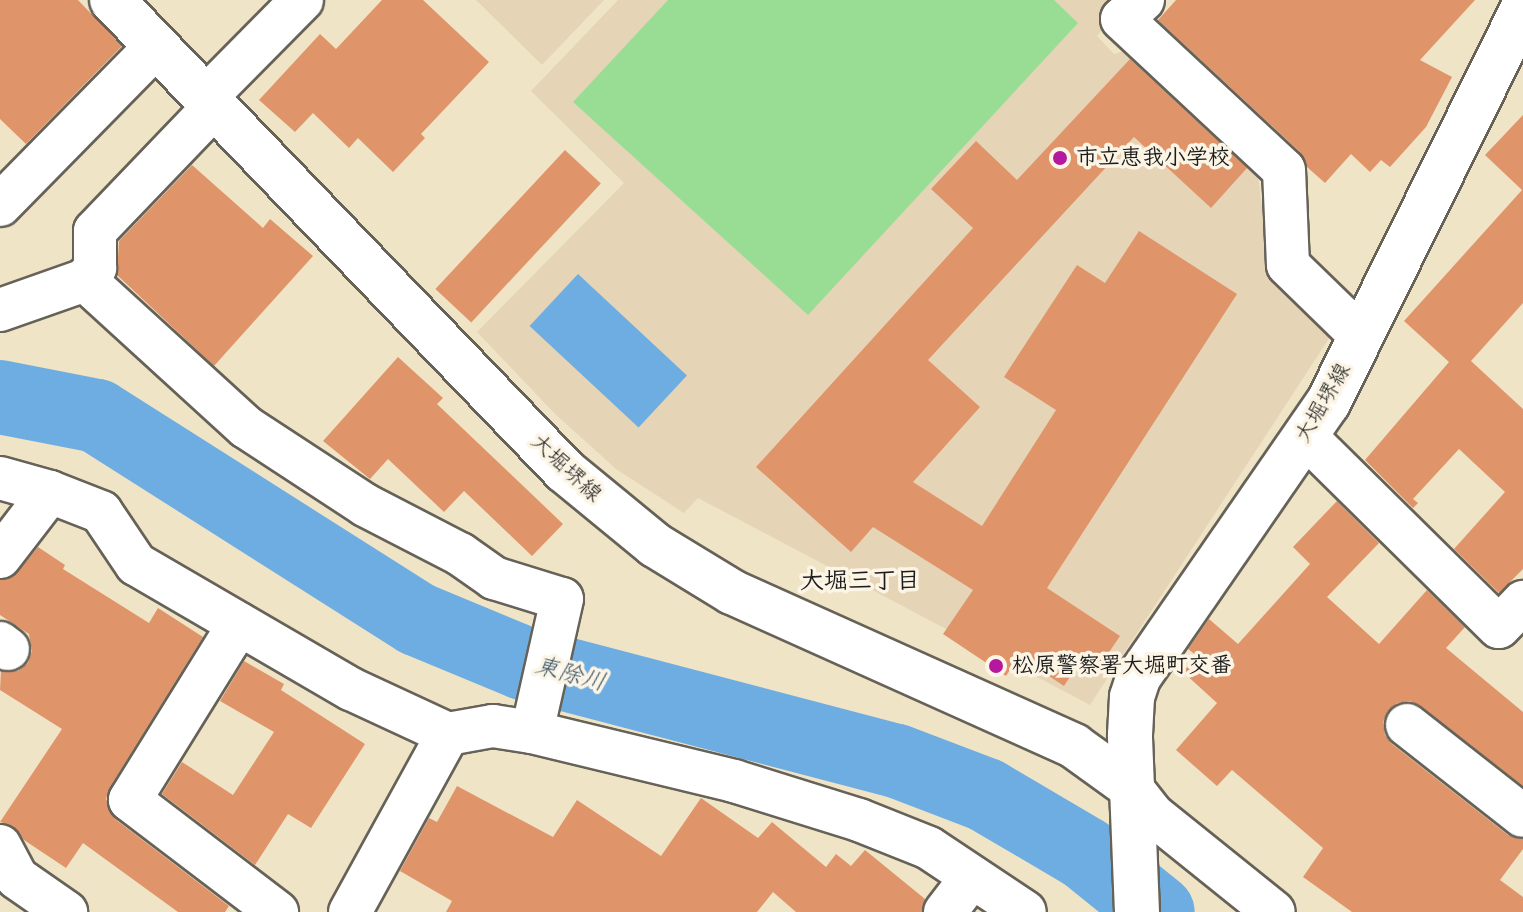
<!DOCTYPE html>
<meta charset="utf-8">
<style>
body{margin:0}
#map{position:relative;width:1523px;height:912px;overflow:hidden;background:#f0e4c7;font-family:"Architects Daughter","Klee One",sans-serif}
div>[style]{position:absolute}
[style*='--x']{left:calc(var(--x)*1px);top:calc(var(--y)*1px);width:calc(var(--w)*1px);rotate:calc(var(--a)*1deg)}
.built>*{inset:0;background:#e6d4b7}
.green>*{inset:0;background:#99dd95}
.water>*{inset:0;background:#6eade1;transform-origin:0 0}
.river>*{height:74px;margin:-37px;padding:0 37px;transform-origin:37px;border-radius:37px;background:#6eade1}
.building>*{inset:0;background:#e0946a;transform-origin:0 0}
.roads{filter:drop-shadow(2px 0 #666258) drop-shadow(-2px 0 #666258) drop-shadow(0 2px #666258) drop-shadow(0 -2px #666258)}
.minor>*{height:42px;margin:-21px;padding:0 21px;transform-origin:21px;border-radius:21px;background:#fff}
.secondary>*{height:44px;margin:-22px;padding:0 22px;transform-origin:22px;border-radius:22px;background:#fff}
.dots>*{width:22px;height:22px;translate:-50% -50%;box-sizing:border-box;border:4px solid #fcf5e5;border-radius:50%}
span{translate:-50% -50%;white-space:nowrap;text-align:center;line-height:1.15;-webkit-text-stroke:7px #fcf5e5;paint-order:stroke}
.poi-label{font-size:22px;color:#1c1c1c;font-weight:700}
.left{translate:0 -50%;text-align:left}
.street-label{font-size:22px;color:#1c1c1c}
.neighbourhood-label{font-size:24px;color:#1c1c1c;font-weight:700}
.water-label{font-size:24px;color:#3d566b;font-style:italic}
</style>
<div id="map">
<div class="built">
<i style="clip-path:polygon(476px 0,604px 0,542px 65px)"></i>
<i style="clip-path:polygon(618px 0,1110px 0,1120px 9px,1097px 36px,1114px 54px,1133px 48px,1258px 175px,1269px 268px,1330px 337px,1090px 705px,698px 498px,684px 513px,616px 469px,555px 414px,477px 332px,624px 183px,531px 91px)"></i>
</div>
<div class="green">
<i style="clip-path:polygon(668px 0,1054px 0,1078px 23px,808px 315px,573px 102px)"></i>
</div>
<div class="water">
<i style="left:578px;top:274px;width:149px;height:71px;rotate:43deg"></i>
</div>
<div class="river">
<i style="--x:0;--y:397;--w:99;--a:11.1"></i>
<i style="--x:97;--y:416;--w:379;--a:32.4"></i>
<i style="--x:417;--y:619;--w:115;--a:22.5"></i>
<i style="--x:523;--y:663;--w:387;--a:14.7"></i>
<i style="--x:897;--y:761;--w:95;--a:20.9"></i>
<i style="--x:986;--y:795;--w:116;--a:30.5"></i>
<i style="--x:1086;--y:854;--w:92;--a:38.9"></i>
</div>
<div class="building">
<i style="clip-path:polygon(0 0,78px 0,122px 46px,26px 144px,0 119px)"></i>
<i style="clip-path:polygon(382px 0,423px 0,489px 62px,421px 134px,425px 138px,393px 172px,358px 138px,349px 148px,313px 113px,295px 132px,259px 100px,320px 34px,336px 49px)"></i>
<i style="clip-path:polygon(1176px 0,1475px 0,1420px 60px,1452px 77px,1426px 127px,1390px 167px,1381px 160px,1370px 172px,1351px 154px,1325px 183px,1307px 167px,1300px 152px,1158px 20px)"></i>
<i style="clip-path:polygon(1130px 59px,1247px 168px,1211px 208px,1134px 137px,928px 360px,980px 407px,913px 482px,982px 526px,1056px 410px,1004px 377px,1077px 265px,1105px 283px,1139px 231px,1237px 294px,1047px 588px,1120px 636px,1093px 676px,1077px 666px,1064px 686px,1019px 656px,1006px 676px,943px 634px,973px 590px,873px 527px,851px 552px,756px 467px,973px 228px,931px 189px,976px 141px,1017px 180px)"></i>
<i style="clip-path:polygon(1523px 115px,1523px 303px,1471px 361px,1523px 409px,1523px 569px,1499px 593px,1454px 549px,1505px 492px,1459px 449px,1413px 499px,1418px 503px,1413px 508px,1365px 460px,1449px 362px,1404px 321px,1522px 190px,1485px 155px)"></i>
<i style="left:565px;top:150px;width:49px;height:190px;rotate:43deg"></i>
<i style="clip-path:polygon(192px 165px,263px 228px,270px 219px,313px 256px,214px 366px,117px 275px,119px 241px)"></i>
<i style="clip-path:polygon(398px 357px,443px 398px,437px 404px,563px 524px,532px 556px,464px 491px,444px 512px,388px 459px,370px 479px,323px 441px)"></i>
<i style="clip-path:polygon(1337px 501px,1379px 543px,1327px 597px,1379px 644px,1427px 590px,1465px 627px,1446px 648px,1523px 712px,1523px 786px,1421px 706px,1410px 701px,1397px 703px,1388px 711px,1383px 722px,1385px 735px,1392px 744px,1508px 835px,1523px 839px,1523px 849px,1500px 880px,1523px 897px,1523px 912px,1352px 912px,1303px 877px,1323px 848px,1232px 770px,1217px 786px,1176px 750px,1217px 703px,1183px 672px,1197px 656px,1188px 649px,1209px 619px,1238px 644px,1310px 564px,1293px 547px)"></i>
<i style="clip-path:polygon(38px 547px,65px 565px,63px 569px,149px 623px,158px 608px,203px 637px,110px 787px,106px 799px,115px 819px,229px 906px,225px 912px,178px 912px,83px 843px,66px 868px,24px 840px,13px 826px,0 822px,62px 729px,0 690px,1px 671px,18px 671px,28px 663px,32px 651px,29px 634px,0 615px,0 580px,18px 572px)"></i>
<i style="clip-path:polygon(244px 661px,284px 684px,281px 690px,365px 744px,311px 828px,288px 814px,255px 865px,162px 794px,182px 762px,233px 795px,274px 732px,220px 701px)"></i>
<i style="clip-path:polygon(457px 786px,553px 837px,577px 800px,661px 856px,701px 798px,758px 838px,772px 822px,826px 867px,836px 854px,851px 866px,865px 850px,925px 899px,922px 912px,796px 912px,773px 892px,757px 912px,446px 912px,452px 901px,400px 871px,429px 818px,437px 822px)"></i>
</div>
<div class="roads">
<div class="minor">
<i style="--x:1143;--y:0;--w:28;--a:138"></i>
<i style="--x:1122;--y:19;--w:221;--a:43"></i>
<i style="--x:1284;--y:170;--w:95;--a:87.6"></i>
<i style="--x:1288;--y:265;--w:102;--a:44.2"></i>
<i style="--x:205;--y:98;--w:138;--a:-45.3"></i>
<i style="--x:0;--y:205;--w:223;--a:-45.5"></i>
<i style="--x:85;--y:280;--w:218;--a:42.4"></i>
<i style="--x:246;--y:427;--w:142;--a:33.2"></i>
<i style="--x:365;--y:505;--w:107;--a:27.3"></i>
<i style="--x:460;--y:554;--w:42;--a:35.2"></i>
<i style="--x:494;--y:578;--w:71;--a:17.2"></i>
<i style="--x:562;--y:599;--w:136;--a:102.7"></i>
<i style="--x:0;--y:310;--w:90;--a:-19.4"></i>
<i style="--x:85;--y:280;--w:16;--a:-50"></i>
<i style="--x:95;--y:268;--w:37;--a:-90"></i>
<i style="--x:95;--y:231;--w:172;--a:-46.2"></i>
<i style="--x:1305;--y:436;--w:272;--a:44.6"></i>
<i style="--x:1499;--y:627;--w:35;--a:-46"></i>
<i style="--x:0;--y:478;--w:52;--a:15.6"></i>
<i style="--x:50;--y:492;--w:55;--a:21.4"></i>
<i style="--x:101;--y:512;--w:63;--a:56.1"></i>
<i style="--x:136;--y:564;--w:249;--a:30.2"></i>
<i style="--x:351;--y:689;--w:107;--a:24.9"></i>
<i style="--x:448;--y:734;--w:46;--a:-10.1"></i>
<i style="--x:493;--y:726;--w:39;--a:9"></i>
<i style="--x:532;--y:732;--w:208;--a:13.6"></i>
<i style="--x:734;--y:781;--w:131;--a:17.3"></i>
<i style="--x:859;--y:820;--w:75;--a:21.8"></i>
<i style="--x:929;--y:848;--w:115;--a:33.7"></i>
<i style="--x:0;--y:557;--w:82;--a:-52.4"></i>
<i style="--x:239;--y:624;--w:207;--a:121.8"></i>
<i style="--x:130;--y:800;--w:185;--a:37.3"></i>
<i style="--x:0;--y:643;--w:10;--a:37"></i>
<i style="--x:1407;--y:725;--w:147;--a:38.1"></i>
<i style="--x:1131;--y:787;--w:34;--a:52"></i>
<i style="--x:1152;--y:814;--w:156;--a:38.8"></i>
<i style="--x:0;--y:846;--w:36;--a:62"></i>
<i style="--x:17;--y:878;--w:60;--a:34.8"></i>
<i style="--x:350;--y:912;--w:203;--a:-61.2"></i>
<i style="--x:945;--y:912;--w:44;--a:-52.4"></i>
</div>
<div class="secondary">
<i style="--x:112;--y:0;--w:653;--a:46.12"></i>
<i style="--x:565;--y:471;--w:117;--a:39.4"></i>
<i style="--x:655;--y:545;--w:90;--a:31.4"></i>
<i style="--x:732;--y:592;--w:375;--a:24.2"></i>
<i style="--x:1074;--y:746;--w:70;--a:35.7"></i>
<i style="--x:1137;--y:912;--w:177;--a:-92.3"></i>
<i style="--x:1130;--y:735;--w:38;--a:-87"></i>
<i style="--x:1132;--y:697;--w:20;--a:-72"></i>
<i style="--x:1138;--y:678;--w:334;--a:-55.4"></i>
<i style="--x:1328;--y:403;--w:440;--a:-63.7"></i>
</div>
</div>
<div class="dots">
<i style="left:1060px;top:158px;background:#b5179e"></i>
<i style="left:996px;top:666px;background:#b5179e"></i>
</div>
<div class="poi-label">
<span class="left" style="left:1076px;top:158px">市立恵我小学校</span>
<span class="left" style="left:1012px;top:666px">松原警察署大堀町交番</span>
</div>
<div class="street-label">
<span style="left:1323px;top:403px;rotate:-60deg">大堀堺線</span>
<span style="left:566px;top:468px;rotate:43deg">大堀堺線</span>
</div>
<div class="neighbourhood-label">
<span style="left:860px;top:582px">大堀三丁目</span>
</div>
<div class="water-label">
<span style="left:570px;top:675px;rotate:15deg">東除川</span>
</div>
</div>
